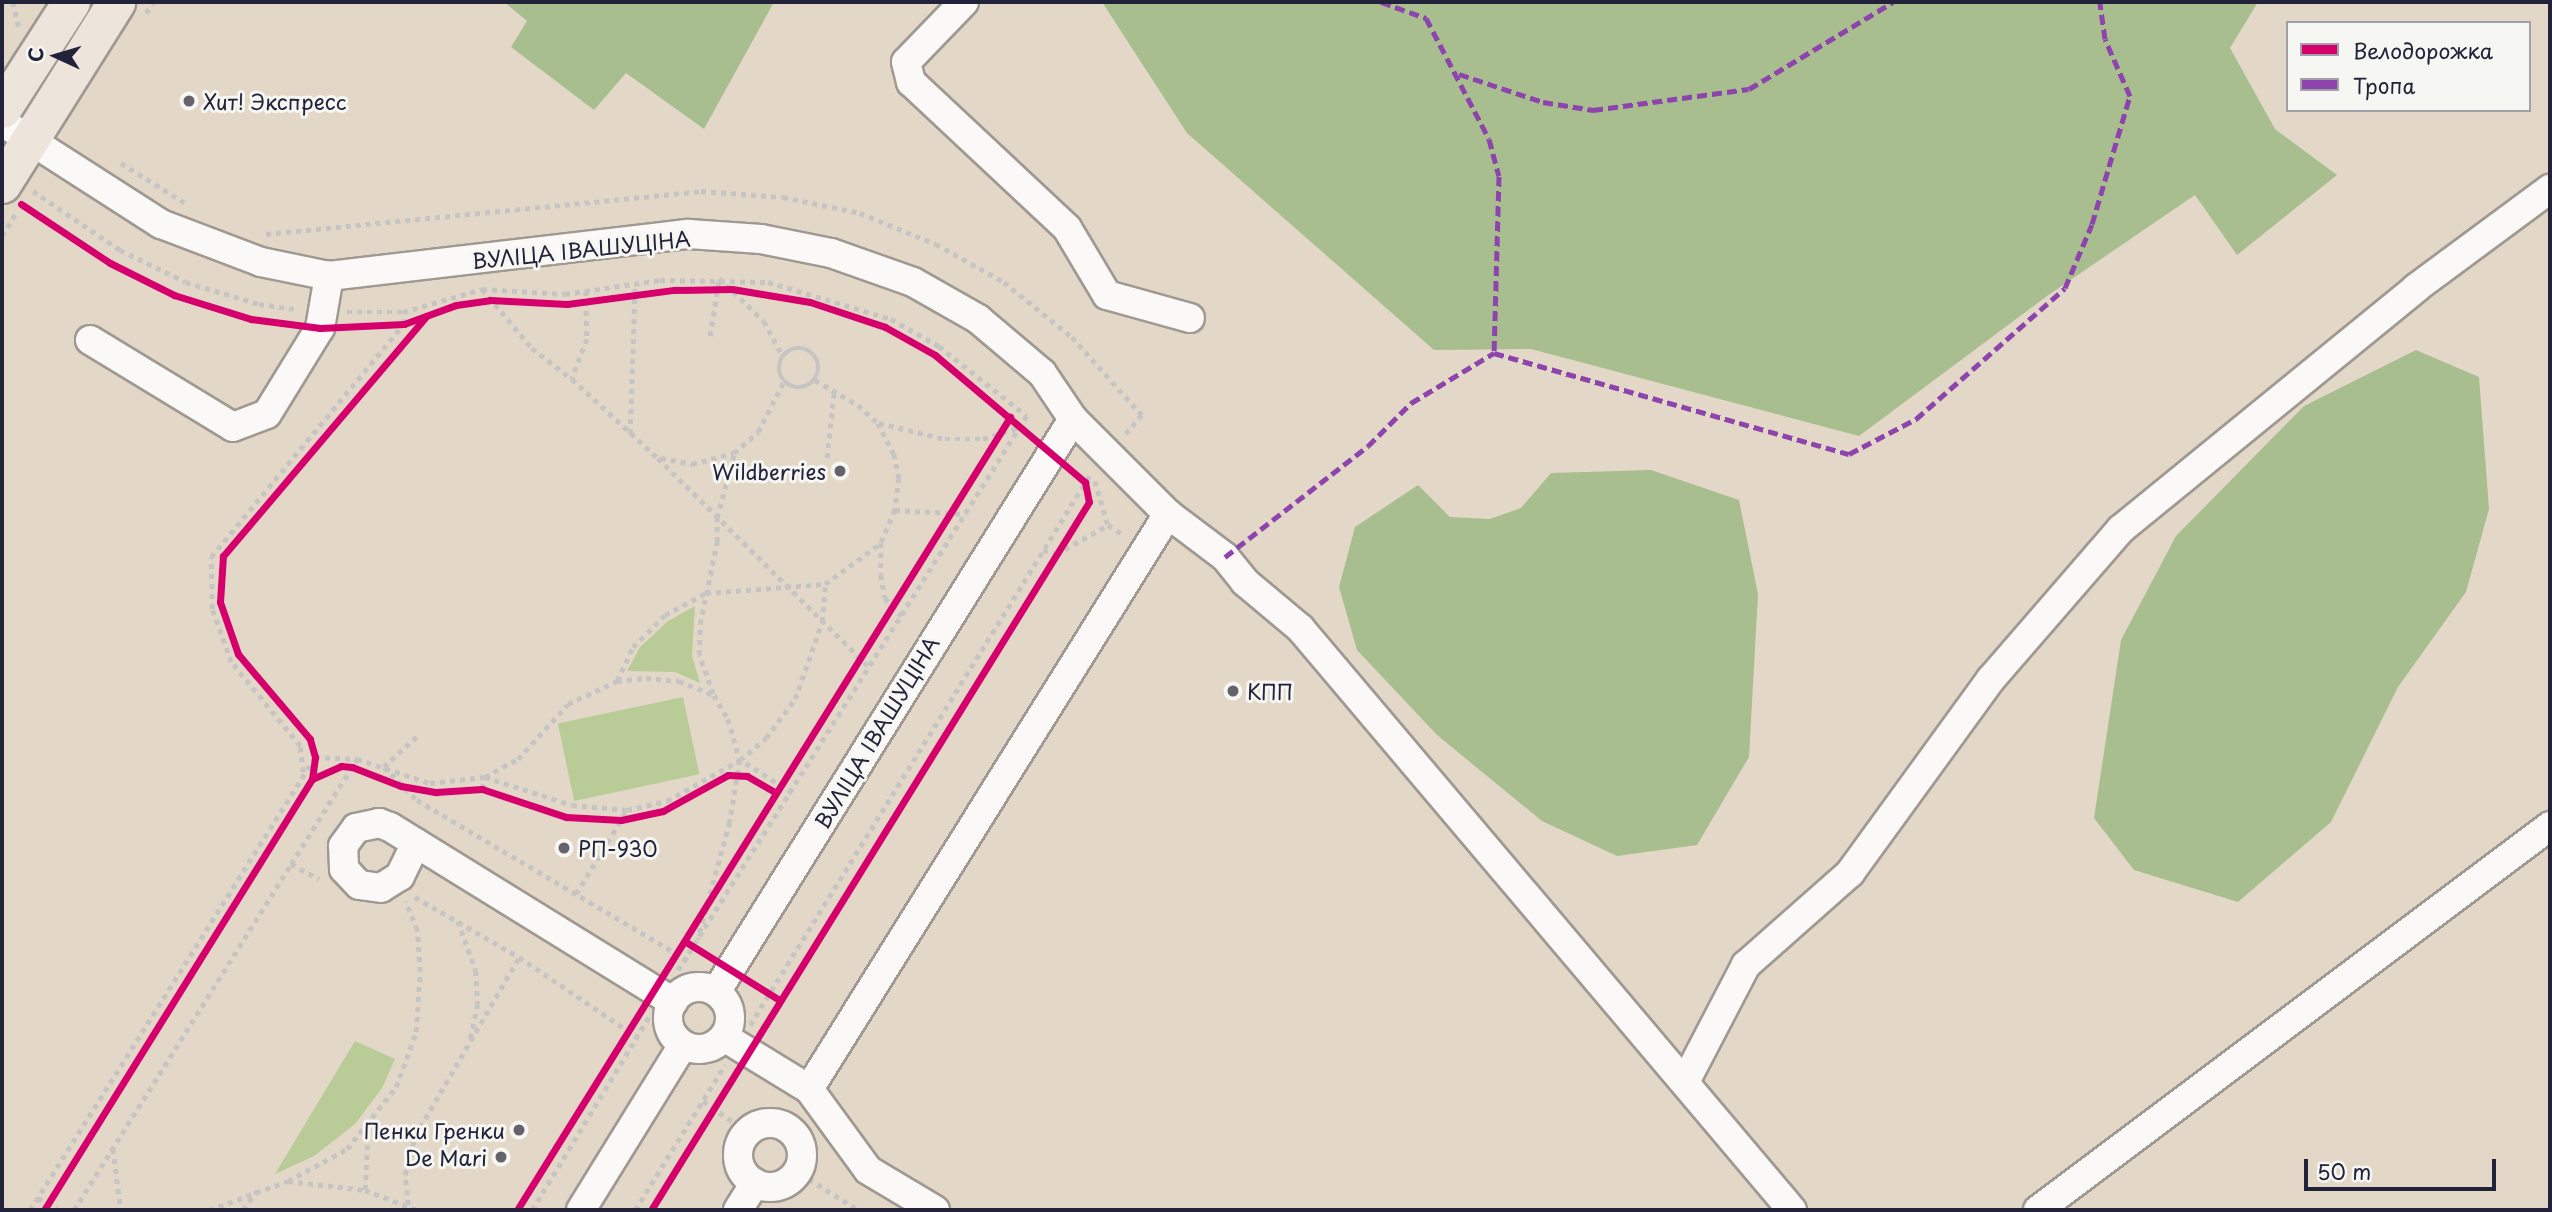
<!DOCTYPE html>
<meta charset="utf-8">
<style>
body{margin:0}
#map{position:relative;width:2552px;height:1212px;overflow:hidden;background:#e3d8c7;font-family:"Playpen Sans",sans-serif}
div>[style]{position:absolute}
[style*='--x']{left:calc(var(--x)*1px);top:calc(var(--y)*1px);width:calc(var(--w)*1px);rotate:calc(var(--a)*1deg)}
.green>*{inset:0;background:#b9cc97;transform-origin:0 0}
.forest>*{inset:0;background:#a8be8f}
.path>*{height:4.5px;margin-top:-2.25px;transform-origin:0;background:repeating-linear-gradient(90deg,#c7c5c3 0 5px,transparent 0 10px)}
.path>.ring{margin:-2.25px;padding:0;box-sizing:content-box;background:none;border:4.5px solid #c7c5c3;border-radius:50%}
.roads{filter:drop-shadow(2px 0 #9f9992) drop-shadow(-2px 0 #9f9992) drop-shadow(0 2px #9f9992) drop-shadow(0 -2px #9f9992)}
.minor>*{height:28px;margin:-14px;padding:0 14px;transform-origin:14px;border-radius:14px;background:#fbf9f7}
.minor>.ring{margin:-14px;padding:0;box-sizing:content-box;background:none;border:28px solid #fbf9f7;border-radius:50%}
.major>*{height:37px;margin:-18.5px;padding:0 18.5px;transform-origin:18.5px;border-radius:18.5px;background:#ede4db}
.quiet>*{height:5px;margin-top:-2.5px;transform-origin:0;background:repeating-linear-gradient(90deg,#8e44ad 0 10px,transparent 0 15px)}
.cycleway>*{height:7px;margin:-3.5px;padding:0 3.5px;transform-origin:3.5px;border-radius:3.5px;background:#d6006c}
.dots>*{width:19px;height:19px;translate:-50% -50%;box-sizing:border-box;border:4px solid #f6f6f2;border-radius:50%}
span{translate:-50% -50%;white-space:nowrap;text-align:center;line-height:1.15;-webkit-text-stroke:6px #f6f6f2;paint-order:stroke}
.poi-label{font-size:21px;color:#22223b}
.left{translate:0 -50%;text-align:left}
.right{translate:-100% -50%;text-align:right}
.street-label{font-size:21px;color:#22223b}
.frame{position:absolute;inset:0;border:4px solid #22223b;pointer-events:none}
.legend{position:absolute;left:2286px;top:21px;width:245px;height:91px;box-sizing:border-box;background:#f6f6f2;border:2px solid #a1a1a9;margin:0;padding:9px 12px;list-style:none;font-size:21px;color:#22223b}
.legend li{display:flex;align-items:center;gap:14px;height:35px}
.legend b{width:35px;border:2px solid #a1a1a9}
.north{position:absolute;left:21px;top:21px;width:70px;height:70px;-webkit-text-stroke:5px #f6f6f2;paint-order:stroke;rotate:274deg;font-size:19px;font-weight:700;line-height:28px;text-align:center;color:#22223b}
.north::after{content:'';display:block;margin:auto;width:24px;height:32px;background:#22223b;clip-path:polygon(50% 0,100% 100%,50% 72%,0 100%)}
.scale{position:absolute;left:2304px;top:1159px;width:192px;height:32px;box-sizing:border-box;border:4px solid #22223b;border-top:0;padding-left:9px;font-size:21px;line-height:24px;white-space:nowrap;color:#22223b;-webkit-text-stroke:5px #f6f6f2;paint-order:stroke}
</style>
<div id="map">
<div class="green">
<i style="clip-path:polygon(695px 606px,692px 656px,700px 683px,675px 672px,627px 671px,640px 647px,668px 621px)"></i>
<i style="left:683px;top:697px;width:79px;height:128px;rotate:78deg"></i>
<i style="clip-path:polygon(355px 1041px,395px 1059px,382px 1088px,355px 1124px,314px 1156px,275px 1174px)"></i>
</div>
<div class="forest">
<i style="clip-path:polygon(504px 2px,774px 2px,704px 129px,626px 73px,594px 110px,511px 47px,527px 21px)"></i>
<i style="clip-path:polygon(1102px 2px,2258px 2px,2230px 48px,2275px 129px,2337px 175px,2237px 255px,2195px 195px,2047px 296px,1859px 436px,1531px 349px,1434px 350px,1187px 133px)"></i>
<i style="clip-path:polygon(2416px 350px,2479px 377px,2489px 509px,2466px 592px,2398px 687px,2331px 822px,2238px 902px,2134px 870px,2094px 818px,2121px 640px,2176px 536px,2304px 406px)"></i>
<i style="clip-path:polygon(1651px 470px,1739px 500px,1758px 594px,1749px 757px,1697px 845px,1617px 856px,1542px 821px,1437px 735px,1357px 650px,1339px 587px,1355px 527px,1418px 485px,1450px 517px,1490px 519px,1521px 508px,1551px 473px)"></i>
</div>
<div class="path">
<i style="--x:13;--y:2;--w:27;--a:77"></i>
<i style="--x:146;--y:13;--w:13;--a:-58"></i>
<i style="--x:121;--y:163;--w:75;--a:32"></i>
<i style="--x:33;--y:191;--w:105;--a:34.1"></i>
<i style="--x:120;--y:250;--w:73;--a:25.9"></i>
<i style="--x:186;--y:282;--w:76;--a:16.8"></i>
<i style="--x:259;--y:304;--w:37;--a:8"></i>
<i style="--x:266;--y:234;--w:437;--a:-5.6"></i>
<i style="--x:701;--y:191;--w:82;--a:4.2"></i>
<i style="--x:783;--y:197;--w:79;--a:11.7"></i>
<i style="--x:860;--y:213;--w:82;--a:22.2"></i>
<i style="--x:936;--y:244;--w:78;--a:29.2"></i>
<i style="--x:1004;--y:282;--w:87;--a:39"></i>
<i style="--x:1072;--y:337;--w:105;--a:48.1"></i>
<i style="--x:1142;--y:415;--w:25;--a:130"></i>
<i style="--x:2;--y:236;--w:29;--a:-59"></i>
<i style="--x:482;--y:289;--w:77;--a:49.7"></i>
<i style="--x:532;--y:348;--w:51;--a:37.8"></i>
<i style="--x:586;--y:291;--w:48;--a:88.8"></i>
<i style="--x:587;--y:339;--w:43;--a:110.6"></i>
<i style="--x:572;--y:379;--w:117;--a:42.6"></i>
<i style="--x:658;--y:458;--w:298;--a:44.7"></i>
<i style="--x:347;--y:312;--w:56;--a:0"></i>
<i style="--x:403;--y:312;--w:82;--a:-16.2"></i>
<i style="--x:482;--y:289;--w:83;--a:3.4"></i>
<i style="--x:565;--y:294;--w:96;--a:-8.4"></i>
<i style="--x:660;--y:280;--w:108;--a:1.1"></i>
<i style="--x:768;--y:282;--w:128;--a:16.7"></i>
<i style="--x:891;--y:319;--w:55;--a:29.4"></i>
<i style="--x:939;--y:346;--w:112;--a:38.5"></i>
<i style="--x:1027;--y:416;--w:659;--a:122.17"></i>
<i style="--x:710;--y:336;--w:59;--a:-81.2"></i>
<i style="--x:719;--y:278;--w:62;--a:43.7"></i>
<i style="--x:764;--y:321;--w:41;--a:62.2"></i>
<i class="ring" style="left:779px;top:348px;width:35.5px;height:35.5px"></i>
<i style="--x:815;--y:380;--w:50;--a:30.2"></i>
<i style="--x:858;--y:405;--w:27;--a:42"></i>
<i style="--x:878;--y:423;--w:35;--a:63"></i>
<i style="--x:894;--y:454;--w:25;--a:78"></i>
<i style="--x:899;--y:478;--w:32;--a:97"></i>
<i style="--x:895;--y:510;--w:36;--a:113"></i>
<i style="--x:881;--y:543;--w:32;--a:90"></i>
<i style="--x:881;--y:575;--w:23;--a:80"></i>
<i style="--x:885;--y:598;--w:25;--a:47"></i>
<i style="--x:879;--y:423;--w:68;--a:13.6"></i>
<i style="--x:945;--y:439;--w:38;--a:0"></i>
<i style="--x:983;--y:439;--w:39;--a:-18"></i>
<i style="--x:630;--y:434;--w:150;--a:-88.1"></i>
<i style="--x:661;--y:458;--w:32;--a:11"></i>
<i style="--x:692;--y:464;--w:43;--a:-14.7"></i>
<i style="--x:827;--y:458;--w:68;--a:-84.1"></i>
<i style="--x:1095;--y:481;--w:46;--a:73.5"></i>
<i style="--x:1108;--y:525;--w:19;--a:32"></i>
<i style="--x:895;--y:510;--w:71;--a:3.2"></i>
<i style="--x:1043;--y:550;--w:14;--a:17"></i>
<i style="--x:1056;--y:554;--w:60;--a:-29.1"></i>
<i style="--x:617;--y:681;--w:29;--a:-6"></i>
<i style="--x:646;--y:678;--w:33;--a:5"></i>
<i style="--x:679;--y:681;--w:38;--a:22"></i>
<i style="--x:714;--y:695;--w:28;--a:60"></i>
<i style="--x:728;--y:719;--w:43;--a:73.7"></i>
<i style="--x:740;--y:760;--w:63;--a:99.2"></i>
<i style="--x:730;--y:822;--w:122;--a:105.2"></i>
<i style="--x:713;--y:694;--w:41;--a:-109.7"></i>
<i style="--x:699;--y:655;--w:31;--a:-88"></i>
<i style="--x:700;--y:624;--w:84;--a:-78.3"></i>
<i style="--x:717;--y:542;--w:24;--a:-90"></i>
<i style="--x:717;--y:518;--w:67;--a:-75.3"></i>
<i style="--x:734;--y:453;--w:32;--a:-41"></i>
<i style="--x:758;--y:432;--w:57;--a:-63"></i>
<i style="--x:417;--y:737;--w:45;--a:137.7"></i>
<i style="--x:384;--y:767;--w:47;--a:45"></i>
<i style="--x:417;--y:800;--w:315;--a:30.6"></i>
<i style="--x:303;--y:772;--w:26;--a:-97"></i>
<i style="--x:300;--y:746;--w:109;--a:-129.4"></i>
<i style="--x:231;--y:662;--w:56;--a:-109.7"></i>
<i style="--x:212;--y:609;--w:52;--a:-91.1"></i>
<i style="--x:211;--y:557;--w:303;--a:-50.4"></i>
<i style="--x:404;--y:324;--w:12;--a:-95"></i>
<i style="--x:482;--y:789;--w:12;--a:-76"></i>
<i style="--x:485;--y:777;--w:38;--a:-29"></i>
<i style="--x:518;--y:759;--w:74;--a:-47.7"></i>
<i style="--x:568;--y:704;--w:54;--a:-25.1"></i>
<i style="--x:617;--y:681;--w:38;--a:-65"></i>
<i style="--x:633;--y:647;--w:45;--a:-45"></i>
<i style="--x:665;--y:615;--w:47;--a:-28.2"></i>
<i style="--x:706;--y:593;--w:119;--a:-4.3"></i>
<i style="--x:825;--y:584;--w:69;--a:-36.2"></i>
<i style="--x:792;--y:793;--w:62;--a:-147.6"></i>
<i style="--x:740;--y:760;--w:34;--a:-40"></i>
<i style="--x:766;--y:738;--w:49;--a:-53.4"></i>
<i style="--x:795;--y:699;--w:82;--a:-70.7"></i>
<i style="--x:822;--y:622;--w:38;--a:-85"></i>
<i style="--x:291;--y:864;--w:124;--a:-57.8"></i>
<i style="--x:576;--y:894;--w:98;--a:-58.7"></i>
<i style="--x:415;--y:897;--w:120;--a:30"></i>
<i style="--x:519;--y:957;--w:146;--a:34.1"></i>
<i style="--x:458;--y:921;--w:53;--a:70.2"></i>
<i style="--x:476;--y:971;--w:33;--a:87"></i>
<i style="--x:478;--y:1004;--w:38;--a:102"></i>
<i style="--x:750;--y:1025;--w:649;--a:-58.29"></i>
<i style="--x:703;--y:1101;--w:39;--a:35"></i>
<i class="ring" style="left:724px;top:1109px;width:87.5px;height:87.5px"></i>
<i style="--x:113;--y:1149;--w:62;--a:82.5"></i>
<i style="--x:809;--y:1179;--w:58;--a:32.3"></i>
<i style="--x:288;--y:1181;--w:67;--a:-28.5"></i>
<i style="--x:347;--y:1149;--w:79;--a:-51.7"></i>
<i style="--x:396;--y:1087;--w:59;--a:-70"></i>
<i style="--x:416;--y:1032;--w:60;--a:-86.2"></i>
<i style="--x:420;--y:972;--w:42;--a:-94.1"></i>
<i style="--x:417;--y:930;--w:31;--a:-112"></i>
<i style="--x:365;--y:1190;--w:62;--a:-87.2"></i>
<i style="--x:38;--y:1198;--w:24;--a:30"></i>
<i style="--x:408;--y:1205;--w:30;--a:-96"></i>
<i style="--x:405;--y:1175;--w:40;--a:-75.6"></i>
<i style="--x:415;--y:1136;--w:207;--a:-59.8"></i>
<i style="--x:30;--y:1210;--w:535;--a:-57.82"></i>
<i style="--x:315;--y:757;--w:42;--a:2.7"></i>
<i style="--x:357;--y:759;--w:77;--a:18.2"></i>
<i style="--x:430;--y:783;--w:55;--a:-6.2"></i>
<i style="--x:485;--y:777;--w:91;--a:17.8"></i>
<i style="--x:572;--y:805;--w:55;--a:5.2"></i>
<i style="--x:627;--y:810;--w:41;--a:-12.7"></i>
<i style="--x:667;--y:801;--w:84;--a:-29.3"></i>
<i style="--x:74;--y:1210;--w:408;--a:-57.9"></i>
<i style="--x:291;--y:864;--w:32;--a:28"></i>
<i style="--x:209;--y:1210;--w:84;--a:-20.2"></i>
<i style="--x:288;--y:1181;--w:78;--a:6.7"></i>
<i style="--x:365;--y:1190;--w:56;--a:21"></i>
<i style="--x:243;--y:1210;--w:24;--a:-54"></i>
<i style="--x:532;--y:1210;--w:226;--a:-58.8"></i>
<i style="--x:635;--y:1210;--w:171;--a:-58.2"></i>
</div>
<div class="roads">
<div class="minor">
<i style="--x:964;--y:2;--w:83;--a:134"></i>
<i style="--x:906;--y:62;--w:21;--a:76"></i>
<i style="--x:911;--y:82;--w:214;--a:43.1"></i>
<i style="--x:1067;--y:228;--w:78;--a:59.2"></i>
<i style="--x:1107;--y:295;--w:86;--a:15.5"></i>
<i style="--x:2;--y:122;--w:189;--a:32.7"></i>
<i style="--x:161;--y:224;--w:107;--a:20.8"></i>
<i style="--x:261;--y:262;--w:69;--a:11.6"></i>
<i style="--x:329;--y:276;--w:362;--a:-6.7"></i>
<i style="--x:689;--y:234;--w:72;--a:4"></i>
<i style="--x:761;--y:239;--w:71;--a:11.3"></i>
<i style="--x:831;--y:253;--w:87;--a:19.5"></i>
<i style="--x:913;--y:282;--w:75;--a:29.6"></i>
<i style="--x:978;--y:319;--w:84;--a:40.2"></i>
<i style="--x:1042;--y:373;--w:55;--a:56"></i>
<i style="--x:1073;--y:419;--w:675;--a:121.92"></i>
<i style="--x:90;--y:340;--w:167;--a:31.3"></i>
<i style="--x:233;--y:427;--w:36;--a:-21"></i>
<i style="--x:267;--y:414;--w:101;--a:-58.4"></i>
<i style="--x:320;--y:328;--w:53;--a:-80.2"></i>
<i style="--x:1073;--y:419;--w:134;--a:45"></i>
<i style="--x:1168;--y:514;--w:71;--a:37"></i>
<i style="--x:1225;--y:557;--w:32;--a:51"></i>
<i style="--x:1245;--y:582;--w:72;--a:39.9"></i>
<i style="--x:1300;--y:628;--w:762;--a:49.79"></i>
<i style="--x:416;--y:843;--w:37;--a:116"></i>
<i style="--x:400;--y:876;--w:22;--a:148"></i>
<i style="--x:381;--y:888;--w:22;--a:-172"></i>
<i style="--x:359;--y:885;--w:22;--a:-133"></i>
<i style="--x:344;--y:869;--w:23;--a:-92"></i>
<i style="--x:343;--y:846;--w:22;--a:-54"></i>
<i style="--x:356;--y:828;--w:24;--a:-12"></i>
<i style="--x:379;--y:823;--w:12;--a:20"></i>
<i style="--x:390;--y:827;--w:333;--a:31.7"></i>
<i class="ring" style="left:668px;top:987px;width:34px;height:34px"></i>
<i style="--x:724;--y:1037;--w:100;--a:31.5"></i>
<i style="--x:809;--y:1089;--w:100;--a:53.9"></i>
<i style="--x:868;--y:1170;--w:78;--a:30.8"></i>
<i style="--x:1685;--y:1082;--w:132;--a:-62.5"></i>
<i style="--x:1746;--y:965;--w:139;--a:-41.5"></i>
<i style="--x:1850;--y:873;--w:240;--a:-54"></i>
<i style="--x:1991;--y:679;--w:198;--a:-49.1"></i>
<i style="--x:2121;--y:529;--w:381;--a:-39.2"></i>
<i style="--x:2416;--y:288;--w:167;--a:-36.5"></i>
<i style="--x:809;--y:1089;--w:678;--a:-58.02"></i>
<i class="ring" style="left:738px;top:1123px;width:36px;height:36px"></i>
<i style="--x:581;--y:1210;--w:194;--a:-58.3"></i>
<i style="--x:738;--y:1210;--w:32;--a:-58"></i>
<i style="--x:2038;--y:1210;--w:640;--a:-36.87"></i>
</div>
<div class="major">
<i style="--x:2;--y:109;--w:127;--a:-57.2"></i>
<i style="--x:2;--y:184;--w:215;--a:-57.9"></i>
</div>
</div>
<div class="quiet">
<i style="--x:1381;--y:2;--w:48;--a:19.6"></i>
<i style="--x:1426;--y:18;--w:136;--a:62.5"></i>
<i style="--x:1489;--y:139;--w:38;--a:75"></i>
<i style="--x:1499;--y:176;--w:177;--a:91.6"></i>
<i style="--x:1459;--y:74;--w:89;--a:18.4"></i>
<i style="--x:1543;--y:102;--w:51;--a:9.1"></i>
<i style="--x:1593;--y:110;--w:157;--a:-7.7"></i>
<i style="--x:1749;--y:89;--w:168;--a:-31.1"></i>
<i style="--x:1225;--y:557;--w:181;--a:-37.8"></i>
<i style="--x:1368;--y:446;--w:61;--a:-45"></i>
<i style="--x:1411;--y:403;--w:97;--a:-31.1"></i>
<i style="--x:1494;--y:353;--w:369;--a:15.9"></i>
<i style="--x:1849;--y:454;--w:76;--a:-27.6"></i>
<i style="--x:1916;--y:419;--w:198;--a:-41.3"></i>
<i style="--x:2065;--y:288;--w:69;--a:-67.1"></i>
<i style="--x:2092;--y:224;--w:134;--a:-73.5"></i>
<i style="--x:2130;--y:96;--w:62;--a:-113.7"></i>
<i style="--x:2105;--y:39;--w:37;--a:-98"></i>
</div>
<div class="cycleway">
<i style="--x:21;--y:204;--w:107;--a:33.5"></i>
<i style="--x:110;--y:263;--w:72;--a:26.6"></i>
<i style="--x:174;--y:295;--w:81;--a:17.3"></i>
<i style="--x:251;--y:319;--w:70;--a:7.4"></i>
<i style="--x:320;--y:328;--w:84;--a:-2.7"></i>
<i style="--x:404;--y:324;--w:55;--a:-20.1"></i>
<i style="--x:456;--y:305;--w:34;--a:-8"></i>
<i style="--x:490;--y:300;--w:77;--a:3"></i>
<i style="--x:567;--y:304;--w:108;--a:-7.5"></i>
<i style="--x:674;--y:290;--w:58;--a:-1"></i>
<i style="--x:732;--y:289;--w:79;--a:9.5"></i>
<i style="--x:810;--y:302;--w:79;--a:18.4"></i>
<i style="--x:885;--y:327;--w:57;--a:29.2"></i>
<i style="--x:935;--y:355;--w:197;--a:40.3"></i>
<i style="--x:1085;--y:482;--w:20;--a:79"></i>
<i style="--x:1089;--y:502;--w:833;--a:121.74"></i>
<i style="--x:312;--y:779;--w:22;--a:-82"></i>
<i style="--x:315;--y:757;--w:19;--a:-106"></i>
<i style="--x:310;--y:739;--w:111;--a:-130.3"></i>
<i style="--x:238;--y:654;--w:55;--a:-109.1"></i>
<i style="--x:220;--y:602;--w:46;--a:-86.3"></i>
<i style="--x:223;--y:556;--w:314;--a:-49.7"></i>
<i style="--x:686;--y:942;--w:108;--a:31.8"></i>
<i style="--x:44;--y:1210;--w:508;--a:-58.13"></i>
<i style="--x:312;--y:779;--w:32;--a:-24"></i>
<i style="--x:341;--y:766;--w:11;--a:5"></i>
<i style="--x:352;--y:767;--w:53;--a:21.2"></i>
<i style="--x:401;--y:786;--w:36;--a:10"></i>
<i style="--x:436;--y:792;--w:46;--a:-3.7"></i>
<i style="--x:482;--y:789;--w:89;--a:18.4"></i>
<i style="--x:566;--y:817;--w:55;--a:3.1"></i>
<i style="--x:621;--y:820;--w:43;--a:-12.1"></i>
<i style="--x:663;--y:811;--w:74;--a:-29"></i>
<i style="--x:728;--y:775;--w:19;--a:3"></i>
<i style="--x:747;--y:776;--w:32;--a:30"></i>
<i style="--x:517;--y:1210;--w:934;--a:-58.13"></i>
</div>
<div class="dots">
<i style="left:189px;top:101px;background:#66626c"></i>
<i style="left:840px;top:471px;background:#66626c"></i>
<i style="left:1233px;top:691px;background:#66626c"></i>
<i style="left:564px;top:848px;background:#66626c"></i>
<i style="left:519px;top:1130px;background:#66626c"></i>
<i style="left:501px;top:1157px;background:#66626c"></i>
</div>
<div class="poi-label">
<span class="left" style="left:203px;top:101px">Хит! Экспресс</span>
<span class="right" style="left:826px;top:471px">Wildberries</span>
<span class="left" style="left:1247px;top:691px">КПП</span>
<span class="left" style="left:578px;top:848px">РП-930</span>
<span class="right" style="left:505px;top:1130px">Пенки Гренки</span>
<span class="right" style="left:487px;top:1157px">De Mari</span>
</div>
<div class="street-label">
<span style="left:581px;top:249px;rotate:-6deg">ВУЛІЦА ІВАШУЦІНА</span>
<span style="left:876px;top:732px;rotate:-59deg">ВУЛІЦА ІВАШУЦІНА</span>
</div>
<div class="frame"></div>
<ul class="legend">
<li><b style="height:9px;background:#d6006c"></b>Велодорожка</li>
<li><b style="height:9px;background:#8e44ad"></b>Тропа</li>
</ul>
<div class="north">С</div>
<div class="scale">50 m</div>
</div>
